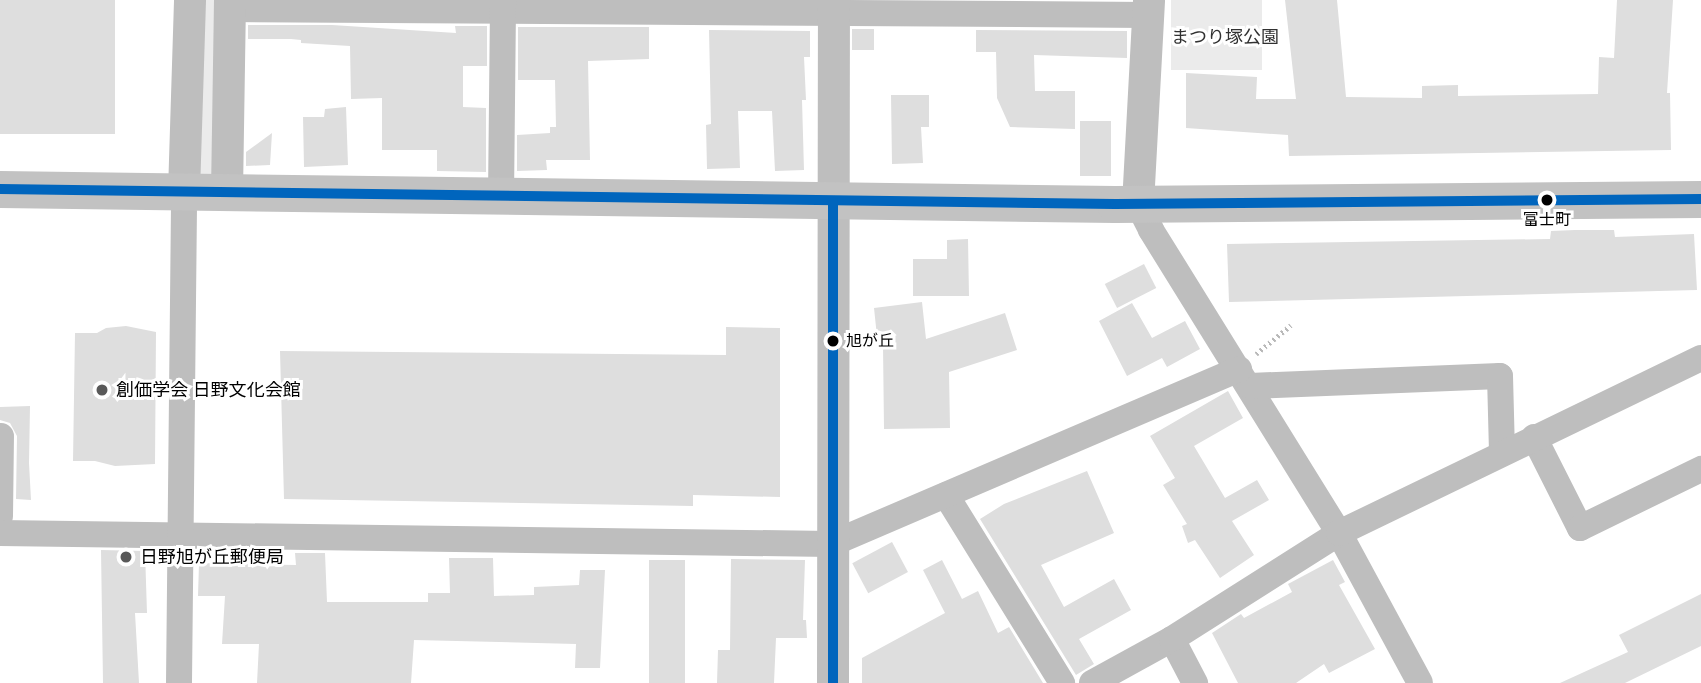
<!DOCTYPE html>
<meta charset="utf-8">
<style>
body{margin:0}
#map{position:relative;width:1701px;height:683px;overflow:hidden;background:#fff;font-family:"Nunito Sans","Noto Sans JP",sans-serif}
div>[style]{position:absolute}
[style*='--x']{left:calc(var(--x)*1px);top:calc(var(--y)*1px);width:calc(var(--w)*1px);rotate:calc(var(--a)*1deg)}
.green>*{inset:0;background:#ebebeb;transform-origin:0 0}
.building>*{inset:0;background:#dedede;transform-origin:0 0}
.path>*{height:4.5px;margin-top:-2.25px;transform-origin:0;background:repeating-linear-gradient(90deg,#b9b9b9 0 2px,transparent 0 5.5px)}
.minor>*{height:26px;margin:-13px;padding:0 13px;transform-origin:13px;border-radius:13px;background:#bebebe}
.tertiary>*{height:32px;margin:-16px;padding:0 16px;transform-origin:16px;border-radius:16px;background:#bebebe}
.secondary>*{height:37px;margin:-18.5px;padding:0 18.5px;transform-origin:18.5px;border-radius:18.5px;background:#c2c2c2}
.bus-1>*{height:10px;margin:-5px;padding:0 5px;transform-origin:5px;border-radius:5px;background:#0065bd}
.dots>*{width:19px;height:19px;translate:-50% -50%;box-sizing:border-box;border:4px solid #fff;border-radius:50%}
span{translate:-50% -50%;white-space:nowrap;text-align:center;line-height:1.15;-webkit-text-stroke:6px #fff;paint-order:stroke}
.bus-label{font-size:16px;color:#000}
.left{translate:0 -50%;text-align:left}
.park-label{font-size:18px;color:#313131}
.poi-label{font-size:18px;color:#000}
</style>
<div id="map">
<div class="green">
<i style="left:190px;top:0;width:40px;height:192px"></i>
<i style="left:1171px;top:0;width:91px;height:70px"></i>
</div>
<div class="building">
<i style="left:0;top:0;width:115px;height:134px"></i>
<i style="clip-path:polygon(1285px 0,1337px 0,1346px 97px,1422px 98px,1422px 86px,1458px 85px,1458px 96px,1598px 94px,1599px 57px,1614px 58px,1617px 0,1673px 0,1667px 93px,1670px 93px,1671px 150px,1289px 156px,1288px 135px,1186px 128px,1186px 73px,1257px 77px,1256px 99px,1296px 99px)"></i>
<i style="clip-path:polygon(248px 25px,332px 25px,456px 33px,455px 26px,487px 26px,487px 66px,463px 66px,463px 107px,486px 108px,486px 172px,437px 171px,437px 150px,382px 150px,382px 98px,351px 99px,350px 46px,301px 43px,301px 40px,291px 39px,248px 39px)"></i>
<i style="clip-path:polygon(518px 27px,649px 27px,649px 59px,588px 61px,590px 160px,546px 160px,547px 170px,517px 171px,517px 135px,550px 133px,550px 127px,556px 127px,555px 80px,518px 80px)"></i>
<i style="left:852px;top:29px;width:22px;height:21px"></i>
<i style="clip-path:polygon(709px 30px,810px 31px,810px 57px,804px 57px,806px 100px,802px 100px,804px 170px,775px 171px,772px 111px,738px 111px,740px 168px,707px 169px,706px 125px,711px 124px)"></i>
<i style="clip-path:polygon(976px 30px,1127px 31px,1127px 58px,1034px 55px,1035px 91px,1075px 91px,1075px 129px,1010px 127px,997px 98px,996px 52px,976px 52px)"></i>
<i style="clip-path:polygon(891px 95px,929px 95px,929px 127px,921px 127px,923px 163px,892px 164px)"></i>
<i style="clip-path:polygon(346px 107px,348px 165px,304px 167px,303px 117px,324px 117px,325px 109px)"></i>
<i style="left:1080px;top:121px;width:31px;height:55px"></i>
<i style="clip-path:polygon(272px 133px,270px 165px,246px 166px,246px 152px)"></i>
<i style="clip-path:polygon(1575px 230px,1614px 230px,1615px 237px,1694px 234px,1697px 290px,1229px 302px,1227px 244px,1550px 239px,1551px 231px)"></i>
<i style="clip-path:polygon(968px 239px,969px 296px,913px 296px,913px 259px,947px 259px,947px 240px)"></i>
<i style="left:1144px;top:264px;width:27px;height:44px;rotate:63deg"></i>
<i style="clip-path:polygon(922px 302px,926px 339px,1005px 313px,1017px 350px,949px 372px,950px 428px,884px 429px,883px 346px,878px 346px,874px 308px)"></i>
<i style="clip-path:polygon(1132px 303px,1152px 338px,1185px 321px,1200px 349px,1167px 367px,1162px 358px,1127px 376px,1099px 321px)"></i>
<i style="clip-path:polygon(126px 326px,156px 332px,155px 464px,115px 466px,95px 461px,73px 461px,75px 333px,97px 333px,106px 328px)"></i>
<i style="clip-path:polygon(726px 327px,780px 328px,780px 497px,693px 495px,693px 506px,284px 499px,280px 351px,726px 355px)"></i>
<i style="clip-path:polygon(1228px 391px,1243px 418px,1194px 446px,1225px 498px,1257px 480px,1269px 500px,1232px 521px,1254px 555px,1220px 578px,1195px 540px,1188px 543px,1182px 526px,1187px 524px,1163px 485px,1175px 478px,1150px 436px)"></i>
<i style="clip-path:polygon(30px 406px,29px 463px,31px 500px,16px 499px,17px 436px,10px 423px,0 420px,0 407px)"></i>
<i style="clip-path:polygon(1087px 471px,1114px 533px,1041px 565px,1064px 607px,1114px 579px,1131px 610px,1079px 639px,1094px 664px,1076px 675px,980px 519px,1004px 504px)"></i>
<i style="left:892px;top:542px;width:34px;height:45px;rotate:62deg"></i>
<i style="clip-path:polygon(101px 550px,145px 551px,147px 613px,135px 613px,139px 683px,103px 683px)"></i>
<i style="clip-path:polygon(295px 553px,325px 553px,327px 602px,428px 602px,428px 593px,450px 593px,449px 558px,493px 558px,494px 596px,534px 595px,534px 587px,579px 585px,580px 570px,605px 570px,600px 668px,575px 668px,576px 644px,414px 640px,411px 683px,257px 683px,259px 644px,222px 644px,225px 596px,198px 596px,199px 563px,296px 565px)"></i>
<i style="clip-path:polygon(731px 559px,805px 560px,803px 620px,806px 620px,807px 638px,776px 638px,774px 683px,717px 683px,718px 650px,730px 650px)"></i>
<i style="left:649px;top:560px;width:36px;height:123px"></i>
<i style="clip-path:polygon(942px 560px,962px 599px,978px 591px,998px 633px,1009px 627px,1043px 683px,862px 683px,862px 658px,945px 613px,923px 570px)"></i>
<i style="clip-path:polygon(1333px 560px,1345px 582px,1339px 585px,1375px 649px,1329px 673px,1324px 664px,1296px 683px,1238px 683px,1212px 633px,1241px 614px,1244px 618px,1292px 592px,1288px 584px)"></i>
<i style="clip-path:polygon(1701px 594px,1701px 646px,1625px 683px,1560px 683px,1628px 652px,1619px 635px)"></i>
</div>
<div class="path">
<i style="--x:1256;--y:354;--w:45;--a:-39.6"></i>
</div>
<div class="minor">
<i style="--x:229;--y:9;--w:919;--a:0.37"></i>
<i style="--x:501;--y:197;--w:197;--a:-89.4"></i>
<i style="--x:1138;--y:204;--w:29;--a:63"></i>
<i style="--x:1151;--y:230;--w:357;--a:58.2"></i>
<i style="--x:1339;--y:533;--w:170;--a:61.6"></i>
<i style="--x:1250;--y:386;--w:250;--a:-2.3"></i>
<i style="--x:1500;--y:376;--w:77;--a:88.5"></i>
<i style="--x:1534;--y:437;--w:102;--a:63.2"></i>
<i style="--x:1580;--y:528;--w:135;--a:-26"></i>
<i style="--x:946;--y:495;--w:221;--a:58.3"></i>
<i style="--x:0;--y:516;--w:80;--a:-89.3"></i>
<i style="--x:0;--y:533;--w:831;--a:0.76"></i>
<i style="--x:831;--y:544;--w:444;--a:-23.2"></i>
<i style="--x:1172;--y:639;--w:50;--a:62.4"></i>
<i style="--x:179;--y:683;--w:491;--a:-89.4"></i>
<i style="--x:1092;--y:683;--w:91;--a:-28.8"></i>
<i style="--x:1172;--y:639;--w:198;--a:-32.4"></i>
<i style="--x:1339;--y:533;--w:402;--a:-25.8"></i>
</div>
<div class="tertiary">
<i style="--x:184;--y:192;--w:192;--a:-88.2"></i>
<i style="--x:227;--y:192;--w:192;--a:-89.1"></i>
<i style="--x:1138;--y:204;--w:204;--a:-86.9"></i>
<i style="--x:833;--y:683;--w:683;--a:-89.92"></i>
</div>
<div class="secondary">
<i style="--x:0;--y:189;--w:1115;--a:0.77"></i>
<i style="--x:1115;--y:204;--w:586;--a:-0.49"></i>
</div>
<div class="bus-1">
<i style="--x:0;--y:189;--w:1115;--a:0.77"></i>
<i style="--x:1115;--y:204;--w:586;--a:-0.49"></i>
<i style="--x:833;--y:202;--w:481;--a:90"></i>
</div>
<div class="dots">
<i style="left:1547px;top:200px;background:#000"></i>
<i style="left:833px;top:341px;background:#000"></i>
<i style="left:102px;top:390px;background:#595959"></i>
<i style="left:126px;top:557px;background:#595959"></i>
</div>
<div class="bus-label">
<span style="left:1547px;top:220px">富士町</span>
<span class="left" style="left:846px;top:341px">旭が丘</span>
</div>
<div class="park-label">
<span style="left:1225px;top:37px">まつり塚公園</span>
</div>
<div class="poi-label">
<span class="left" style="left:116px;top:390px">創価学会 日野文化会館</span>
<span class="left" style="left:140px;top:557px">日野旭が丘郵便局</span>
</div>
</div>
